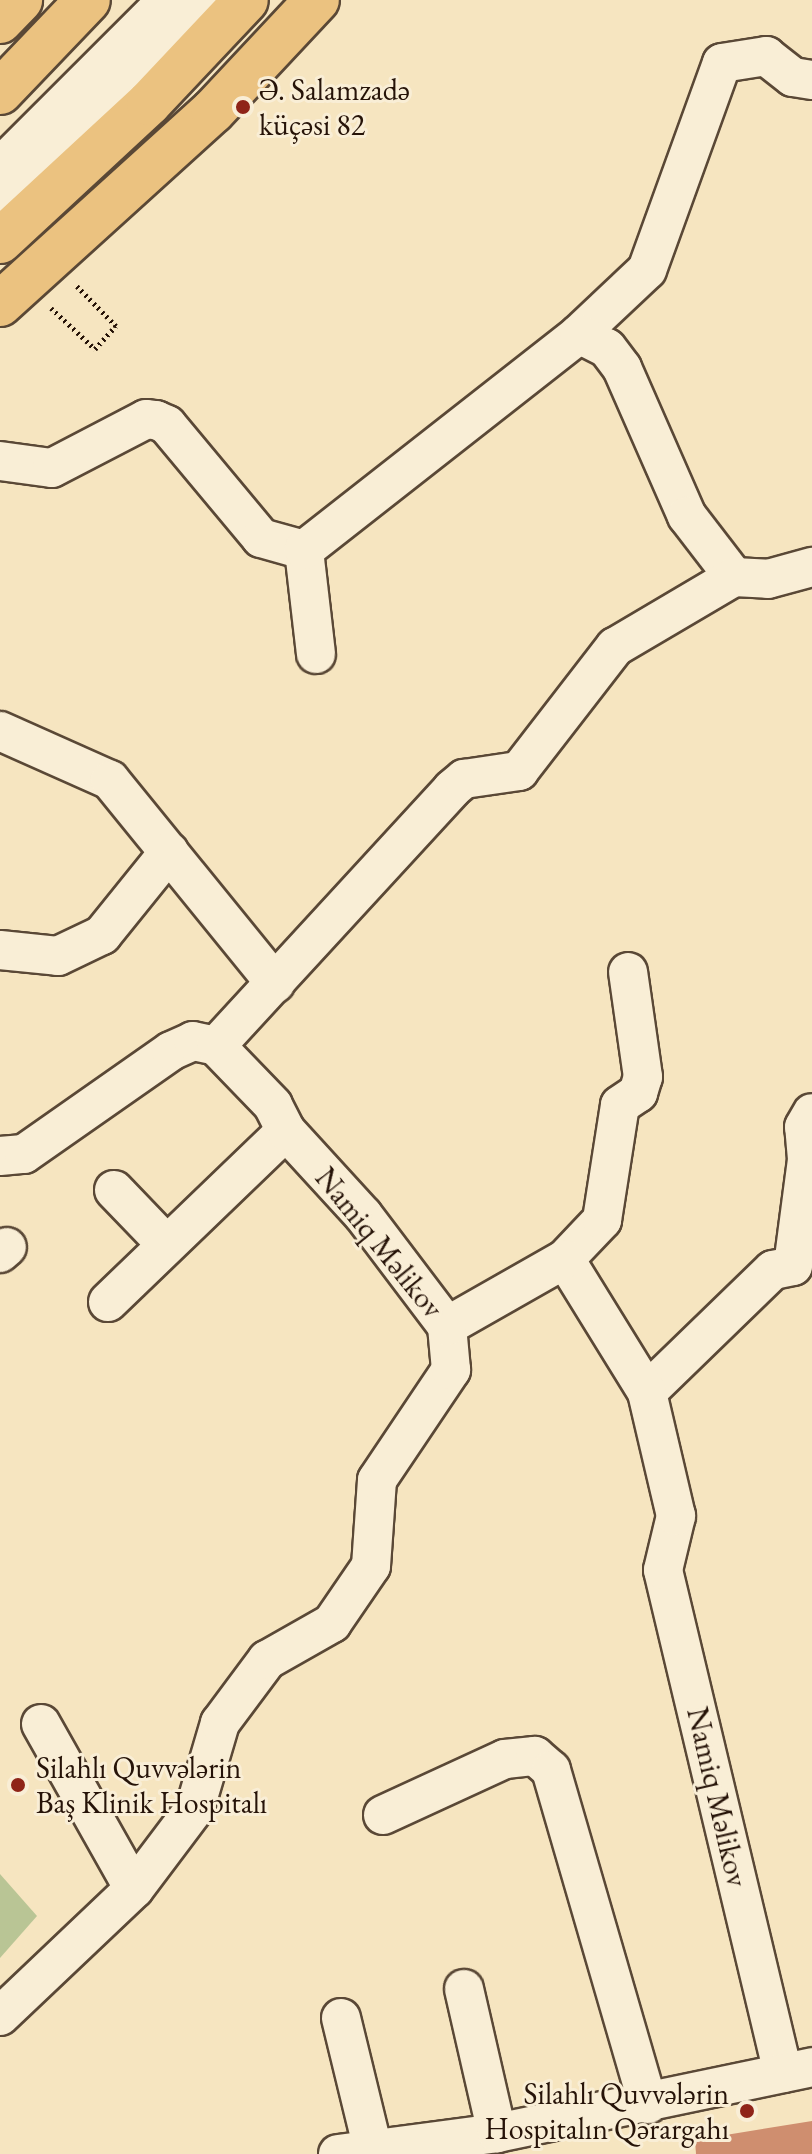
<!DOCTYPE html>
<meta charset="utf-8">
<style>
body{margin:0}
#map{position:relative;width:812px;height:2154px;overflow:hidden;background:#f6e5c0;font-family:"EB Garamond",serif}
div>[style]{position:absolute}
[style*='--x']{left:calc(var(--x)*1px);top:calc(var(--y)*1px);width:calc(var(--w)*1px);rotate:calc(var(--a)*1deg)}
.green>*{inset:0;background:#b9c595}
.building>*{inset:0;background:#cf8e6f}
.path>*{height:5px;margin-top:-2.5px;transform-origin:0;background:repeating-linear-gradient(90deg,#261308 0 2px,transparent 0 6px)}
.roads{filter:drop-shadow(2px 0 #5a4836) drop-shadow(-2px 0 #5a4836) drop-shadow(0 2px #5a4836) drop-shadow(0 -2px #5a4836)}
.minor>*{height:38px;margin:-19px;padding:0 19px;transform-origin:19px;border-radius:19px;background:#f9eed6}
.major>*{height:44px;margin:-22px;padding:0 22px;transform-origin:22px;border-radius:22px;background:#ebc280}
.dots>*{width:22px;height:22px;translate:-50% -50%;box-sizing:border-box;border:4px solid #f9eed6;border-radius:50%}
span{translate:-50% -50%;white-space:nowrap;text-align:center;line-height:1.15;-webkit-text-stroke:6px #f9eed6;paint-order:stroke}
.poi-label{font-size:30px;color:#261308}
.left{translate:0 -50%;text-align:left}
.right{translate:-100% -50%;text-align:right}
.street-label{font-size:30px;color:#261308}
</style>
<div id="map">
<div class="green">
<i style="clip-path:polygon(0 1874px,37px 1916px,0 1958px)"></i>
</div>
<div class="building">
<i style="clip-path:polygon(812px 2121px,812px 2154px,696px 2154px,695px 2140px)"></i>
</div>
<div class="path">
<i style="--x:51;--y:308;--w:60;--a:43"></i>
<i style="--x:95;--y:349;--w:31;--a:-48"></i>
<i style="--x:116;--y:326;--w:56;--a:-134.3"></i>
</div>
<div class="roads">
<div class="minor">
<i style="--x:0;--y:167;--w:236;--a:-45"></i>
<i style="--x:0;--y:210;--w:293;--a:-45.8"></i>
<i style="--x:579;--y:334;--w:93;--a:-43.3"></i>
<i style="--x:647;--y:270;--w:220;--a:-70.1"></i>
<i style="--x:722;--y:63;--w:45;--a:-9"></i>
<i style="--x:766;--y:56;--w:34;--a:38"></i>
<i style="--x:793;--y:77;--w:19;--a:9"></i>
<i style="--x:0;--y:461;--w:52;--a:7.7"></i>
<i style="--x:52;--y:468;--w:106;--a:-27.5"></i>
<i style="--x:146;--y:419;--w:10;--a:6"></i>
<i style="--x:156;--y:420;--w:12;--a:24"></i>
<i style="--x:167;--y:425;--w:147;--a:50.2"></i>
<i style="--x:261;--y:538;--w:45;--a:15.6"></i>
<i style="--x:316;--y:654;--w:105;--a:-96.6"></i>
<i style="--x:304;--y:550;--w:350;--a:-38.1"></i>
<i style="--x:579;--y:334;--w:31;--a:27"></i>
<i style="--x:607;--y:348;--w:25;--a:53"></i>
<i style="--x:622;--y:368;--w:162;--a:66.3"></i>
<i style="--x:687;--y:516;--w:77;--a:52.4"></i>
<i style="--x:0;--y:731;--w:120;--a:24"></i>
<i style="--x:110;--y:780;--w:262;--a:50.9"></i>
<i style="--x:0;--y:950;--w:58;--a:5.9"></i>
<i style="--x:58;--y:956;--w:49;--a:-25.5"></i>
<i style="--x:102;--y:935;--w:107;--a:-51.1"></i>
<i style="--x:0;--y:1156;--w:24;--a:-5"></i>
<i style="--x:24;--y:1154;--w:179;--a:-35"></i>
<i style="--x:171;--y:1051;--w:24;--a:-24"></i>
<i style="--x:193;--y:1041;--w:24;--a:12"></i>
<i style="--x:114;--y:1190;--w:74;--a:46.1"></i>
<i style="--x:0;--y:1253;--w:9;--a:-41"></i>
<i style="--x:565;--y:1259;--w:54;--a:-46.5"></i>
<i style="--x:602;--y:1220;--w:116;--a:-81.1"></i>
<i style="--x:620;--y:1105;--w:22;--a:-34"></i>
<i style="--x:638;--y:1093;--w:17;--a:-73"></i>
<i style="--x:643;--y:1077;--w:106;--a:-98.1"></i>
<i style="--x:108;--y:1302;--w:247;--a:-43.9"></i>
<i style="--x:647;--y:1392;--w:175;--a:-44.1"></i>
<i style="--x:773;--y:1270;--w:20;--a:-11"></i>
<i style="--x:793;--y:1266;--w:108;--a:-82.5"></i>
<i style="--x:807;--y:1159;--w:32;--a:-95"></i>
<i style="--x:804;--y:1127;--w:16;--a:-60"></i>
<i style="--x:41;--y:1724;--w:189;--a:60.6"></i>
<i style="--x:134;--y:1889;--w:101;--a:-53"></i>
<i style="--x:195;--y:1808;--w:89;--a:-73.6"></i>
<i style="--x:220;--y:1723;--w:79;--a:-53.3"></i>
<i style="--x:267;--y:1660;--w:75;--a:-29.6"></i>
<i style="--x:332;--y:1623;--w:69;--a:-55.6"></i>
<i style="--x:371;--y:1566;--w:86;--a:-86"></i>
<i style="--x:377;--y:1480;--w:133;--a:-56.1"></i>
<i style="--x:451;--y:1370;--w:44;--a:-95.2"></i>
<i style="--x:383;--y:1815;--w:134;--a:-24.7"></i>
<i style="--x:505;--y:1759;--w:30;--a:-6"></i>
<i style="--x:535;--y:1756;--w:21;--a:41"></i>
<i style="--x:551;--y:1770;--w:348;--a:73.8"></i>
<i style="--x:464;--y:1989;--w:148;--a:77.1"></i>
<i style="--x:0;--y:2016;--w:185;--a:-43.5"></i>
<i style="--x:341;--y:2018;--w:135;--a:76.3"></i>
<i style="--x:783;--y:2073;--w:517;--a:-103.42"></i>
<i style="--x:663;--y:1570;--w:56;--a:-76.5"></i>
<i style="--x:676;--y:1516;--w:127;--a:-103.2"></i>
<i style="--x:647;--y:1392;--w:156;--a:-121.7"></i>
<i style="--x:565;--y:1259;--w:136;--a:150.4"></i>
<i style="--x:447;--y:1326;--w:139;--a:-127.1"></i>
<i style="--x:363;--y:1215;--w:114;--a:-132.5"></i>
<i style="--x:286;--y:1131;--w:29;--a:-117"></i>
<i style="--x:273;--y:1105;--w:82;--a:-134"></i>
<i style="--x:216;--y:1046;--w:349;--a:-47.4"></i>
<i style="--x:452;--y:789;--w:16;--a:-40"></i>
<i style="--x:464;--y:779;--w:56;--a:-8.3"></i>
<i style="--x:519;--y:771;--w:157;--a:-52.3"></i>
<i style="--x:615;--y:647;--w:138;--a:-30.5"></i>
<i style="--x:734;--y:577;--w:34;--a:3"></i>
<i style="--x:768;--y:579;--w:46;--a:-15.3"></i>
<i style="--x:338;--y:2154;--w:160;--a:-7.5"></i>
<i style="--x:497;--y:2133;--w:322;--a:-11.8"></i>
</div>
<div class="major">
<i style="--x:0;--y:21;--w:29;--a:-46"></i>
<i style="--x:0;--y:92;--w:127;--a:-46.3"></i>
<i style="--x:0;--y:241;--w:203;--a:-42.8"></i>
<i style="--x:149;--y:103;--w:141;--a:-46.7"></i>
<i style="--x:0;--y:304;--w:287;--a:-42.2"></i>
<i style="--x:213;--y:111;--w:152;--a:-46.9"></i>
</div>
</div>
<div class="dots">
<i style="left:243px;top:107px;background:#8f2418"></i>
<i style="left:18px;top:1785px;background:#8f2418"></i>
<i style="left:747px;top:2111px;background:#8f2418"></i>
</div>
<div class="poi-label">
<span class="left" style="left:259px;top:107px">Ə. Salamzadə<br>küçəsi 82</span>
<span class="left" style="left:36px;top:1785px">Silahlı Quvvələrin<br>Baş Klinik Hospitalı</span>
<span class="right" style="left:729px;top:2111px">Silahlı Quvvələrin<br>Hospitalın Qərargahı</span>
</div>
<div class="street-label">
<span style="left:379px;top:1243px;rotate:51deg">Namiq Məlikov</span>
<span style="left:717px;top:1797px;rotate:77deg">Namiq Məlikov</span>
</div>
</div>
